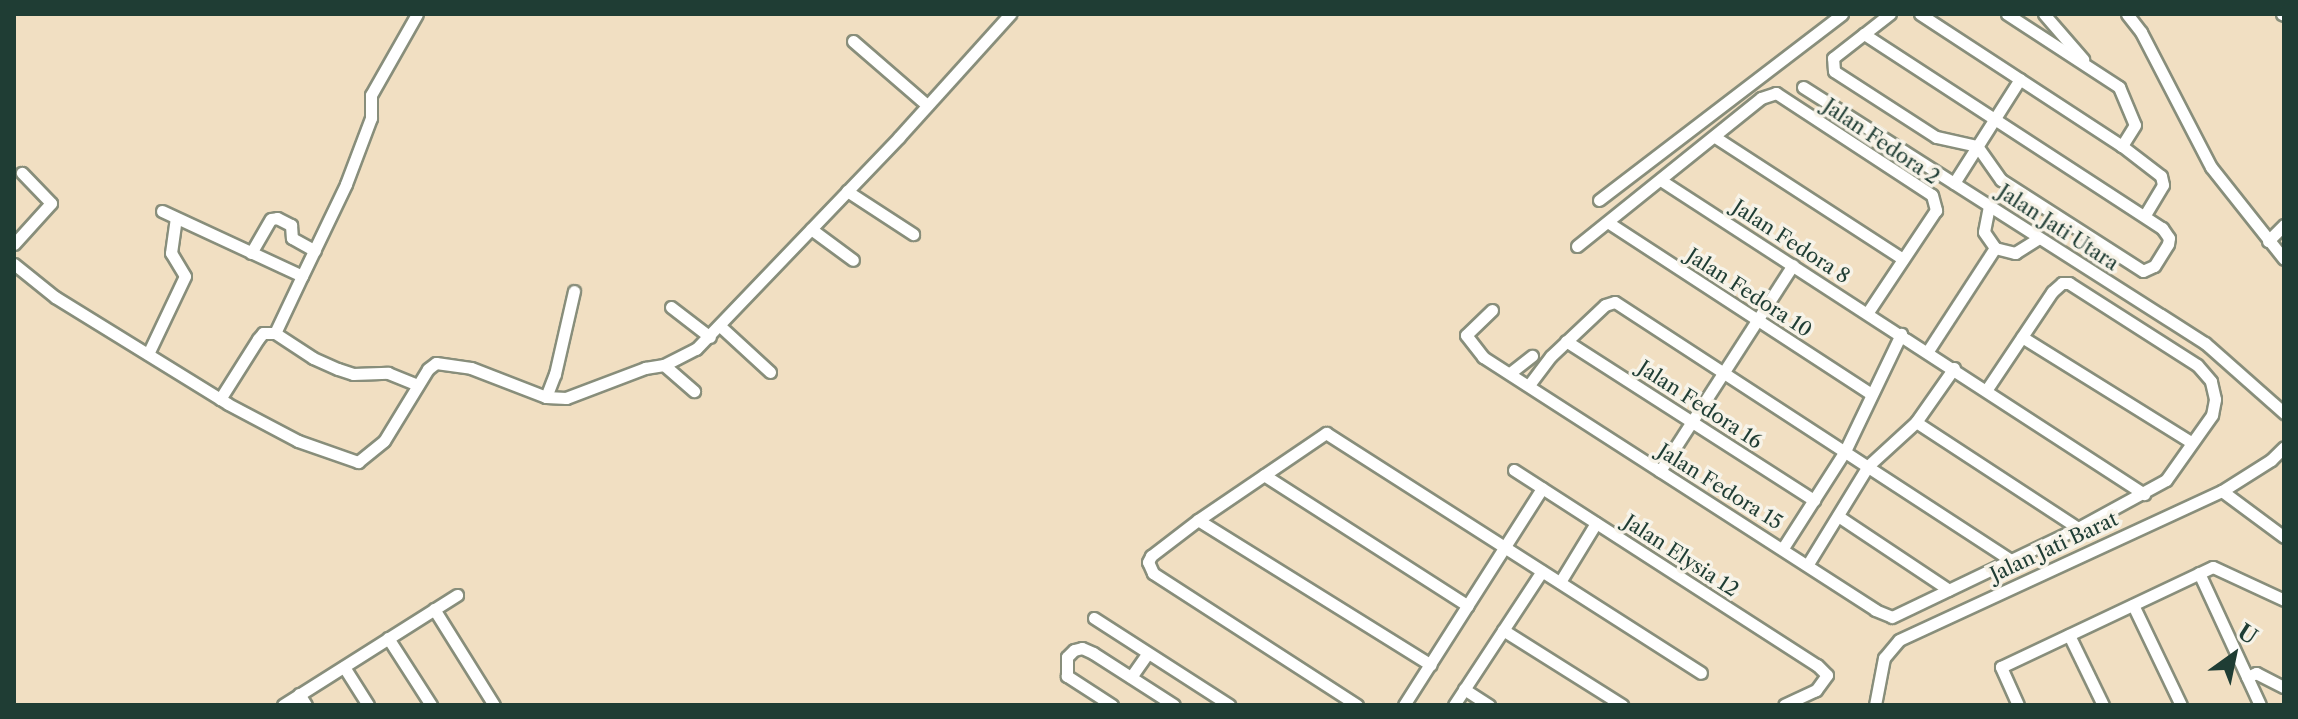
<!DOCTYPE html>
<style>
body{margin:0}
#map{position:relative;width:2298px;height:719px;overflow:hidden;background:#f1dfc2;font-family:"Libre Caslon Text",serif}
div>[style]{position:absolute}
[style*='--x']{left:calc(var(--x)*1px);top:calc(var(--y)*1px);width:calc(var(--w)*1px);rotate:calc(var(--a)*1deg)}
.roads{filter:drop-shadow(2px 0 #888e7b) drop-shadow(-2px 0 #888e7b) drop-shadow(0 2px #888e7b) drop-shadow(0 -2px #888e7b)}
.minor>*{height:11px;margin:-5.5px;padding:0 5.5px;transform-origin:5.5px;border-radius:5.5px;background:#fff}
span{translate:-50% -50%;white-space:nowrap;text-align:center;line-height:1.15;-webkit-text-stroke:7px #f7f3e8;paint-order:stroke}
.street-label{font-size:20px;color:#1f3d34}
.frame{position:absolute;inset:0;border:16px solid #1f3d34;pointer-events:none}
.north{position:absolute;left:2194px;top:615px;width:80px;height:80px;-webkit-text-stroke:6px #f7f3e8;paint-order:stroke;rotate:33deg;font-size:22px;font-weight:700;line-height:32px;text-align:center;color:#1f3d34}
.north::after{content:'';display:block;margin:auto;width:28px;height:36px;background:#1f3d34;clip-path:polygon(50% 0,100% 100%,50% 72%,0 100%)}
</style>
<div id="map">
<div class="roads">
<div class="minor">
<i style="--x:1920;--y:14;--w:241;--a:33.2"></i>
<i style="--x:2122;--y:146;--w:49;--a:37.6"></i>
<i style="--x:2161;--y:176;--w:9;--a:77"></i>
<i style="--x:2163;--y:185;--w:35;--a:121"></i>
<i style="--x:2007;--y:14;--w:134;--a:33.1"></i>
<i style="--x:2119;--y:87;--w:41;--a:67.2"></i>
<i style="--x:2135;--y:125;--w:25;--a:122"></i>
<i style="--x:2044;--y:14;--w:60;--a:49.1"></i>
<i style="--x:2127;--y:14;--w:23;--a:52"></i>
<i style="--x:2141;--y:32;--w:152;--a:62.6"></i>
<i style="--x:2211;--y:167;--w:117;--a:51.6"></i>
<i style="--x:2282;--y:14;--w:2;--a:27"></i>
<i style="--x:1864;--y:34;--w:356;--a:33.1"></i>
<i style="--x:2162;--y:228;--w:12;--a:55"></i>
<i style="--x:2169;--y:238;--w:6;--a:99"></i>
<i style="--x:2168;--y:244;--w:26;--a:122"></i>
<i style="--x:2154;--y:266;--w:12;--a:156"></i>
<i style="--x:2143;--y:271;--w:169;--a:-147.3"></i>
<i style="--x:2001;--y:180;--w:42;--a:-125.2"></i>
<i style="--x:1977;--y:146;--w:42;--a:-167.6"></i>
<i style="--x:1936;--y:137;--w:121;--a:-147.1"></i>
<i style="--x:1834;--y:71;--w:13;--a:-94"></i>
<i style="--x:1833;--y:58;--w:39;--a:-38"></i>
<i style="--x:1864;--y:34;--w:33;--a:-38"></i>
<i style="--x:853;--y:41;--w:98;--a:40.9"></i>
<i style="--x:1803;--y:87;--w:477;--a:32.5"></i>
<i style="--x:2205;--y:343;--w:106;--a:41.5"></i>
<i style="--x:1715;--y:137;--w:224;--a:33"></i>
<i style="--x:1662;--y:181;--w:575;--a:33"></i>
<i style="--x:1954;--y:183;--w:123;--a:-57.6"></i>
<i style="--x:847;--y:191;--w:79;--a:33.1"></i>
<i style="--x:1599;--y:200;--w:306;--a:-37.4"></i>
<i style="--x:1989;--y:206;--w:26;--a:101"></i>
<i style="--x:1984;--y:232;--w:19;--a:55"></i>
<i style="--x:1995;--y:248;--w:21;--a:14"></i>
<i style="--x:2015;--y:253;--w:28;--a:-32"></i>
<i style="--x:162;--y:211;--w:154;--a:24.9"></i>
<i style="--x:302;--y:276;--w:63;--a:115.3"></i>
<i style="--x:275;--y:333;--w:12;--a:180"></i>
<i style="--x:263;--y:333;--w:8;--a:130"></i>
<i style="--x:258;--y:339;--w:71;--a:122.3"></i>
<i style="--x:1609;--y:223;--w:311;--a:33.1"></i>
<i style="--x:811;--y:229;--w:52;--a:36.4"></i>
<i style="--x:2268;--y:241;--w:23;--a:-45"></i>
<i style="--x:14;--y:244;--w:55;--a:-47.9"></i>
<i style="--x:51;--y:203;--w:42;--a:-134"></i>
<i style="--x:1577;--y:246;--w:236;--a:-38.8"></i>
<i style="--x:1761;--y:98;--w:16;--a:-18"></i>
<i style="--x:1776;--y:93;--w:186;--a:33.2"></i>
<i style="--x:1932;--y:195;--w:16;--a:75"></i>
<i style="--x:1936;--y:210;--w:123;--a:123.7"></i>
<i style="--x:251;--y:253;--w:39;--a:-60"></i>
<i style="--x:271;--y:219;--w:6;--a:-9"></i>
<i style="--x:277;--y:218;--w:16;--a:27"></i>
<i style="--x:291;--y:225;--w:13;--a:86"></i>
<i style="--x:292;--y:238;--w:26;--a:29"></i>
<i style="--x:14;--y:264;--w:53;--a:38.8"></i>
<i style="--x:55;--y:297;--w:203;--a:31.7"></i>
<i style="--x:228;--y:404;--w:79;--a:27.9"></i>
<i style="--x:298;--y:441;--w:64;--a:19.3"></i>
<i style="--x:358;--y:462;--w:33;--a:-39"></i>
<i style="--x:384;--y:441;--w:84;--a:-58.6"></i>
<i style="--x:428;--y:369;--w:10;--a:-37"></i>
<i style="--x:436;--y:363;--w:35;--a:8"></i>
<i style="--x:471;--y:368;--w:80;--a:21.1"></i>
<i style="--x:546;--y:397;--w:20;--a:3"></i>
<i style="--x:566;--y:398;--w:85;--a:-20.8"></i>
<i style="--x:645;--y:368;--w:19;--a:-9"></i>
<i style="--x:664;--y:365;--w:36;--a:-27"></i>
<i style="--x:696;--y:349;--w:294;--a:-46.2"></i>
<i style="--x:899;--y:137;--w:166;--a:-47.9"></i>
<i style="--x:302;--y:276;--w:102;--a:-64.4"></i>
<i style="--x:346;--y:184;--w:71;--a:-69.3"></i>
<i style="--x:371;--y:118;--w:23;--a:-90"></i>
<i style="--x:371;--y:95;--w:93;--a:-60.4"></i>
<i style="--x:671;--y:307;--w:49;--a:37.6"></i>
<i style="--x:1492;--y:310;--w:36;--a:136"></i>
<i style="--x:1466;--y:335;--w:28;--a:52"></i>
<i style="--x:1483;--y:357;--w:467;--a:32.8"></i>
<i style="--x:1875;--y:610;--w:18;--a:22"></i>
<i style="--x:1892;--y:617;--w:206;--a:-25.6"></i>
<i style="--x:2078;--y:528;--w:100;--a:-28.6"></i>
<i style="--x:2166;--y:480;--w:80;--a:-54.7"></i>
<i style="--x:2212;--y:415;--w:16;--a:-79"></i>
<i style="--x:2215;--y:399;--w:18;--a:-103"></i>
<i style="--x:2211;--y:381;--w:21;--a:-131"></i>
<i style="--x:2197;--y:365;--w:152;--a:-147.4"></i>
<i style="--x:2069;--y:283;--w:7;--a:180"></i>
<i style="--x:2062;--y:283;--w:13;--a:138"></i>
<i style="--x:2052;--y:292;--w:117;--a:123.8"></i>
<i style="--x:720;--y:326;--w:68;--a:42.6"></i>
<i style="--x:275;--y:333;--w:45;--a:33.3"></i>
<i style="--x:313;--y:358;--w:27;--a:24"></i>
<i style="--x:338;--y:369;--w:16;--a:18"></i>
<i style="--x:353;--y:374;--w:35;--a:-2"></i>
<i style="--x:388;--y:373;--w:32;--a:22"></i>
<i style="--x:2022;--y:337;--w:200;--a:31.9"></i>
<i style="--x:1566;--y:341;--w:295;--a:32.7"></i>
<i style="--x:1928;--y:351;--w:123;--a:-57"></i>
<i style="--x:148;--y:354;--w:86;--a:-64.6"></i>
<i style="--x:185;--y:276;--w:27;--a:-121"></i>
<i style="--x:171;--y:253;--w:35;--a:-82"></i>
<i style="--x:664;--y:365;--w:40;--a:41"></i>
<i style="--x:1510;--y:373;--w:28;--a:-38"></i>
<i style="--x:1529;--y:385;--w:36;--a:-53"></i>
<i style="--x:1551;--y:356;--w:74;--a:-43.4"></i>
<i style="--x:1605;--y:305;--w:10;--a:-17"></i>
<i style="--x:1615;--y:302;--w:473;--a:33.1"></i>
<i style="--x:546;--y:397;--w:25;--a:-69"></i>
<i style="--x:555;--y:374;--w:85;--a:-77.1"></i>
<i style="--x:1916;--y:422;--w:194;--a:33.2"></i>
<i style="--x:1514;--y:470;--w:360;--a:32.8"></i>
<i style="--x:1817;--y:665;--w:14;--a:45"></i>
<i style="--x:1827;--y:675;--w:19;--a:126"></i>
<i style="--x:1816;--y:690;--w:35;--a:155"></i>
<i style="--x:1660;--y:471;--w:245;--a:-57.2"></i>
<i style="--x:1264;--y:475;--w:242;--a:32.7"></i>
<i style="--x:2222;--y:491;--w:77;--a:36.6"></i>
<i style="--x:1838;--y:516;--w:133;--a:33.7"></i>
<i style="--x:1198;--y:520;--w:274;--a:31.9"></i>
<i style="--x:1783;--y:548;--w:115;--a:-57.4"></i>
<i style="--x:1845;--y:451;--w:130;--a:-64.4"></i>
<i style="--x:1808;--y:564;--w:115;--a:-58.5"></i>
<i style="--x:1868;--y:466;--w:65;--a:-42.5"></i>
<i style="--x:1916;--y:422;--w:66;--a:-54.9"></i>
<i style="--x:2199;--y:573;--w:145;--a:65.2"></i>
<i style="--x:1560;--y:582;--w:69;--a:-58.6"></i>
<i style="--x:2133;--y:605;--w:111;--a:64.4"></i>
<i style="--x:434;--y:609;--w:113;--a:58"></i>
<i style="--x:1094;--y:618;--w:161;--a:32.8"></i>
<i style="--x:1503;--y:630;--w:141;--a:32.2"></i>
<i style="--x:2069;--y:635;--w:78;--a:64.1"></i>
<i style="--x:388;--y:638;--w:80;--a:57.3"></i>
<i style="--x:344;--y:667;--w:45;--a:57.7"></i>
<i style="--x:1131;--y:677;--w:29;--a:-55"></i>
<i style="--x:2247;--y:677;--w:10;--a:-24"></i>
<i style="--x:2256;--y:673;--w:31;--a:27"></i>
<i style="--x:1464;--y:689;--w:30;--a:33"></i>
<i style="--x:299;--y:694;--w:13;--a:58"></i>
<i style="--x:283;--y:705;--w:206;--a:-32.3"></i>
<i style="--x:1112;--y:705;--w:54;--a:-147.2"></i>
<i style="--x:1067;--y:676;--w:19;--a:-90"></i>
<i style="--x:1067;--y:657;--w:10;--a:-45"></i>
<i style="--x:1074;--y:650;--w:8;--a:-14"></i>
<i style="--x:1082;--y:648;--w:12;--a:24"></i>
<i style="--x:1093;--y:653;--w:96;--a:32.7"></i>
<i style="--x:1357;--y:705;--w:243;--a:-147.1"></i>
<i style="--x:1153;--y:573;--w:12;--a:-114"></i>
<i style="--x:1148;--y:562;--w:7;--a:-63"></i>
<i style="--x:1151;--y:556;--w:59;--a:-37.5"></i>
<i style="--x:1198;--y:520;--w:155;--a:-34.2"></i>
<i style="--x:1326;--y:433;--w:445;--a:32.6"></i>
<i style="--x:1404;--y:705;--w:257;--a:-57.5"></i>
<i style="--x:1454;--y:705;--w:160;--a:-56.7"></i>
<i style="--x:1875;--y:705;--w:48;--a:-79.2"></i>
<i style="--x:1884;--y:658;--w:23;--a:-50"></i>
<i style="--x:1899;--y:640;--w:356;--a:-24.8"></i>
<i style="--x:2222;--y:491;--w:58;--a:-32.3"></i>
<i style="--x:2271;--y:460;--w:18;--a:-45"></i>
<i style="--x:2018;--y:705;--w:42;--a:-114.1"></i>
<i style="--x:2001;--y:667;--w:234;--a:-25.3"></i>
<i style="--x:2213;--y:567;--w:78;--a:24.9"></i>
</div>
</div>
<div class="street-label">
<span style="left:1881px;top:142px;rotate:34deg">Jalan Fedora 2</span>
<span style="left:2058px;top:228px;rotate:33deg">Jalan Jati Utara</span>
<span style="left:1791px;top:242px;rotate:33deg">Jalan Fedora 8</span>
<span style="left:1749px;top:293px;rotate:33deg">Jalan Fedora 10</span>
<span style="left:1700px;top:405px;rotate:33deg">Jalan Fedora 16</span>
<span style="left:1720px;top:487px;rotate:32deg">Jalan Fedora 15</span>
<span style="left:2054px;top:547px;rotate:-25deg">Jalan Jati Barat</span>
<span style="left:1681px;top:556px;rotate:33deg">Jalan Elysia 12</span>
</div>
<div class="frame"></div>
<div class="north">U</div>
</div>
